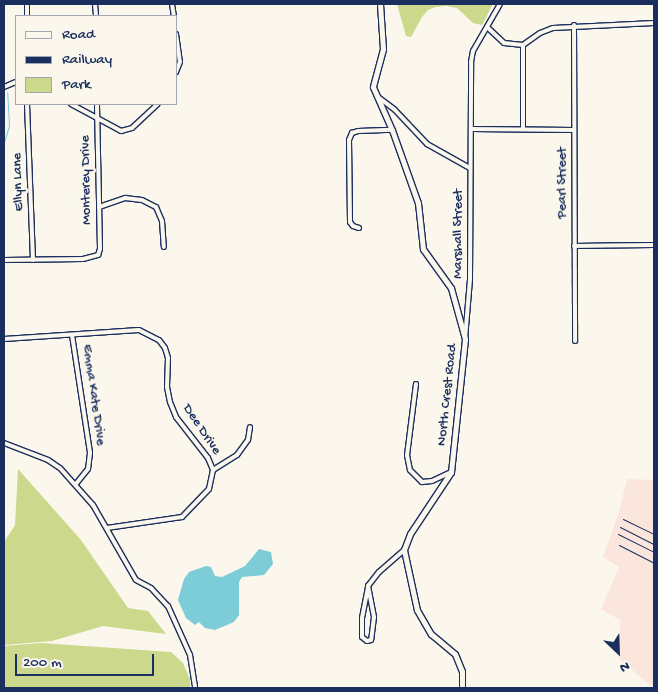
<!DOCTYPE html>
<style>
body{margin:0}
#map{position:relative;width:658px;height:692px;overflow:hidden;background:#fbf7ec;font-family:"Gochi Hand",sans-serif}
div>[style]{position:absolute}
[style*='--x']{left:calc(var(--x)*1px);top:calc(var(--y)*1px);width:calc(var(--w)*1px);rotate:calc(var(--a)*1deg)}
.built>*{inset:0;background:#fbe6dd}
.green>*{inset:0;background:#ccd88c}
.water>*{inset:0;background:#7dcdd8}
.stream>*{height:1px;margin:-0.5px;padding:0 0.5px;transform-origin:0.5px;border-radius:0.5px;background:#7dcdd8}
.roads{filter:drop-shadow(1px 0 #1b2f5e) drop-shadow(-1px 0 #1b2f5e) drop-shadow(0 1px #1b2f5e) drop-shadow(0 -1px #1b2f5e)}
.minor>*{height:4px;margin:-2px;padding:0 2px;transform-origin:2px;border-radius:2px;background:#fbf7ec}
.tertiary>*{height:5px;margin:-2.5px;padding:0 2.5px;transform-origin:2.5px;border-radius:2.5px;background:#fbf7ec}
.rail>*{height:1px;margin:-0.5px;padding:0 0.5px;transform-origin:0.5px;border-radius:0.5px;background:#1b2f5e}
span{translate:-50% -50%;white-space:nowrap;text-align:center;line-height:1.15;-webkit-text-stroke:5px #fbf7ec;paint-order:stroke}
.street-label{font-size:14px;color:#1b2f5e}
.frame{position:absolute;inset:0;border:5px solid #1b2f5e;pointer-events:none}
.legend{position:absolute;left:15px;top:15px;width:162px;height:90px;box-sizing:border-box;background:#fbf7ec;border:1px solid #a1a7b3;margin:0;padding:6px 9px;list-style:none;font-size:15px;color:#1b2f5e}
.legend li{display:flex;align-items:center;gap:10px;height:25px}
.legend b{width:25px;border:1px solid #a1a7b3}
.north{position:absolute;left:593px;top:627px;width:50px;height:50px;-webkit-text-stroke:4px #fbf7ec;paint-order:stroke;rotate:156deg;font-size:14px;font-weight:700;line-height:20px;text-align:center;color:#1b2f5e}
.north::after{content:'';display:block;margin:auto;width:18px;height:22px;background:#1b2f5e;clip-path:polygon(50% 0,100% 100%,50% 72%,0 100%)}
.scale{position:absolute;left:15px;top:654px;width:139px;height:22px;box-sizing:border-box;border:2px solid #1b2f5e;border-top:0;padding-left:6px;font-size:15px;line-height:18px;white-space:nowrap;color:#1b2f5e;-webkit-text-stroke:4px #fbf7ec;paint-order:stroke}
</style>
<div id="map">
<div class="built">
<i style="clip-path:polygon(627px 479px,654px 480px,654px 688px,620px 660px,620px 620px,601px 609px,619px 567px,603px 557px,619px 512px)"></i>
</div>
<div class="green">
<i style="clip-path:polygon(397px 4px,493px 4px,482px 25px,473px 23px,457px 8px,446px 6px,436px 7px,428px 10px,422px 17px,411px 37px,406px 36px)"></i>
<i style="clip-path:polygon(18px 469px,81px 540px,128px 608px,148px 611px,166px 634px,103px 626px,52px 641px,4px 645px,4px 542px,15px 525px)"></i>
<i style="clip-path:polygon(41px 643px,171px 652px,183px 663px,190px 679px,190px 688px,4px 688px,4px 646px)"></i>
</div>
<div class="water">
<i style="clip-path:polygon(259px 549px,271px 552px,273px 564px,264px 575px,242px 577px,239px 582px,239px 615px,234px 622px,215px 630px,205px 628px,199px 622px,195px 625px,186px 618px,178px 600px,184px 579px,189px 572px,206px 566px,211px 567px,215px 576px,222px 577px,245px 566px)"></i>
</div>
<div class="stream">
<i style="--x:4;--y:142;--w:17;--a:-73"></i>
<i style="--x:9;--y:126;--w:34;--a:-93"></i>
</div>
<div class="roads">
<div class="minor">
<i style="--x:95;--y:4;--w:12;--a:85"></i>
<i style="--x:172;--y:4;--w:12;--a:81"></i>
<i style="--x:27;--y:16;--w:12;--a:-90"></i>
<i style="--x:574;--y:25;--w:316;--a:89.8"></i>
<i style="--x:487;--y:27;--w:23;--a:43"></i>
<i style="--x:504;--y:43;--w:19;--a:6"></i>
<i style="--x:523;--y:45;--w:21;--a:-35"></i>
<i style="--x:540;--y:33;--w:14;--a:-21"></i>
<i style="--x:553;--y:28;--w:101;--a:-2.8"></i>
<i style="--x:176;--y:34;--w:28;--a:82"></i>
<i style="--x:180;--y:62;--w:11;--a:112"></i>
<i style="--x:523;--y:45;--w:84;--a:90"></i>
<i style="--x:4;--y:87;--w:13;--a:-23"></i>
<i style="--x:378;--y:97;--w:21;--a:37"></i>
<i style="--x:395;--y:110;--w:47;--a:46.7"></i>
<i style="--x:427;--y:144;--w:49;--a:29.2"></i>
<i style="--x:27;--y:104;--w:156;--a:87.8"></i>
<i style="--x:71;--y:104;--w:57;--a:28.4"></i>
<i style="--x:121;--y:131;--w:11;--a:-15"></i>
<i style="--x:132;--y:128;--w:35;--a:-43"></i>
<i style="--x:472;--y:129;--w:102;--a:0.6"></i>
<i style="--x:99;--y:207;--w:28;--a:-19"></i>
<i style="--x:125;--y:198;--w:17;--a:7"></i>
<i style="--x:142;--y:200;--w:16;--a:27"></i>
<i style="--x:156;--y:207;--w:15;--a:67"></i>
<i style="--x:162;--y:221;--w:26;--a:86"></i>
<i style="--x:359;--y:228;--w:6;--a:-162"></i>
<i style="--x:353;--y:226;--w:5;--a:-127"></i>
<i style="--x:350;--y:222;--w:82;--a:-90.7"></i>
<i style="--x:349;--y:140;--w:8;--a:-67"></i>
<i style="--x:352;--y:133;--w:6;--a:-18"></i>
<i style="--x:358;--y:131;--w:34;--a:-2"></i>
<i style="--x:574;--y:246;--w:80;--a:-0.7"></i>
<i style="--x:4;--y:260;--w:79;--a:-0.7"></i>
<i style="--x:83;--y:259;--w:16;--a:-15"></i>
<i style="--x:98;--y:255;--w:6;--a:-72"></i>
<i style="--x:100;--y:249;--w:145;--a:-91.2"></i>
<i style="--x:72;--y:335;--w:119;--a:81.3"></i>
<i style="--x:90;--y:453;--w:16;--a:97"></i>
<i style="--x:88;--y:469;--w:19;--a:129"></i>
<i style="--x:4;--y:339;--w:135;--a:-3.8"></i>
<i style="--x:139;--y:330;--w:22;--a:27"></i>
<i style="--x:159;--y:340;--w:10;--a:53"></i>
<i style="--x:165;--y:348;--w:10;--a:73"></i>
<i style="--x:168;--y:358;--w:29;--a:92"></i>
<i style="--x:167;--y:387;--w:15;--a:79"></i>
<i style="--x:170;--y:402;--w:16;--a:68"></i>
<i style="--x:176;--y:417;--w:52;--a:52"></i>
<i style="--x:208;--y:458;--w:13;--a:67"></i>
<i style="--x:213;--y:470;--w:19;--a:102"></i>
<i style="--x:209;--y:489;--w:39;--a:134"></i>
<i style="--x:182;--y:517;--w:76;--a:171.7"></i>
<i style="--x:465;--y:339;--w:59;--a:-85.2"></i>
<i style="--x:470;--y:280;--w:218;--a:-89.7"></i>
<i style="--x:471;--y:62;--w:11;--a:-80"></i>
<i style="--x:473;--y:51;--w:54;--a:-60.1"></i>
<i style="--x:416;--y:384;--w:72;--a:97.2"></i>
<i style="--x:407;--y:455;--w:15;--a:79"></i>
<i style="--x:410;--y:470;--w:17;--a:45"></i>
<i style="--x:422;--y:482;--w:10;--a:-6"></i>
<i style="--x:432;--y:481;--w:21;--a:-25"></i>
<i style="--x:4;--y:443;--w:47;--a:21.1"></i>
<i style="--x:48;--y:460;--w:14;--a:34"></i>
<i style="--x:60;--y:468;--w:50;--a:48.3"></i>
<i style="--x:93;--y:505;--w:86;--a:60.2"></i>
<i style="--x:136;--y:580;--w:17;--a:28"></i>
<i style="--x:151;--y:588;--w:25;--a:47"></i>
<i style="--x:168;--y:606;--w:54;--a:65.8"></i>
<i style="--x:190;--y:655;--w:33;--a:81"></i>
<i style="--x:213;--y:470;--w:28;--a:-32"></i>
<i style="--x:237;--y:455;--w:19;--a:-54"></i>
<i style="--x:248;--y:440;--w:13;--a:-81"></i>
<i style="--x:368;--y:586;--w:32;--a:79"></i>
<i style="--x:374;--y:617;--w:23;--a:97"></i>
<i style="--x:371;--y:640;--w:4;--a:166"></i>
<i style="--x:367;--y:641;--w:6;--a:-141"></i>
<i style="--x:362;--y:637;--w:19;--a:-90"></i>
<i style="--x:362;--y:618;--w:33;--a:-79"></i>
<i style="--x:368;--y:586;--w:18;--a:-52"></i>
<i style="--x:379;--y:572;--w:33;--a:-41"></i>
</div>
<div class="tertiary">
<i style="--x:380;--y:4;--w:45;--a:86.2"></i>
<i style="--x:383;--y:49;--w:39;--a:105"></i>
<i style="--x:373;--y:87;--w:47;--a:66.2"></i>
<i style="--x:392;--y:130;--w:77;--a:70.4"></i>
<i style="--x:418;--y:203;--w:46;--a:83.8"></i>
<i style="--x:423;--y:249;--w:48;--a:54.3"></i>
<i style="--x:451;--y:288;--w:53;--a:74.6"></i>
<i style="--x:465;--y:339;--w:134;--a:96"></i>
<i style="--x:451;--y:472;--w:74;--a:123.5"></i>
<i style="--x:410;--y:534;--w:17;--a:111"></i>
<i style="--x:404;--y:550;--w:61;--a:77.8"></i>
<i style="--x:417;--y:610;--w:28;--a:60"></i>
<i style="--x:431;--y:634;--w:31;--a:40"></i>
<i style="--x:455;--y:654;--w:18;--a:68"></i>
<i style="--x:462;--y:671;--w:17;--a:90"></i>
</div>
</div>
<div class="rail">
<i style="--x:623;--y:519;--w:34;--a:26"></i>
<i style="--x:620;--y:527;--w:38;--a:27"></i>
<i style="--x:618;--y:534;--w:40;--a:26.6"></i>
<i style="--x:619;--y:545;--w:39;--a:27"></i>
</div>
<div class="street-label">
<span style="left:87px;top:180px;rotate:-91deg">Monterey Drive</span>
<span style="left:19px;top:182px;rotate:-92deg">Ellyn Lane</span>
<span style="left:563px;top:183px;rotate:-90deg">Pearl Street</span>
<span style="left:459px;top:234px;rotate:-90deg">Marshall Street</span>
<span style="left:93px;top:395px;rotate:82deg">Emma Kate Drive</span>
<span style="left:448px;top:395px;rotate:-84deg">North Crest Road</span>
<span style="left:201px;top:430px;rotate:56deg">Dee Drive</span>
</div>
<div class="frame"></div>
<ul class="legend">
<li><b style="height:6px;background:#fbf7ec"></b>Road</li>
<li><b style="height:6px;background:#1b2f5e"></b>Railway</li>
<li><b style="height:14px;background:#ccd88c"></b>Park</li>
</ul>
<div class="north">N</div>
<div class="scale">200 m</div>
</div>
